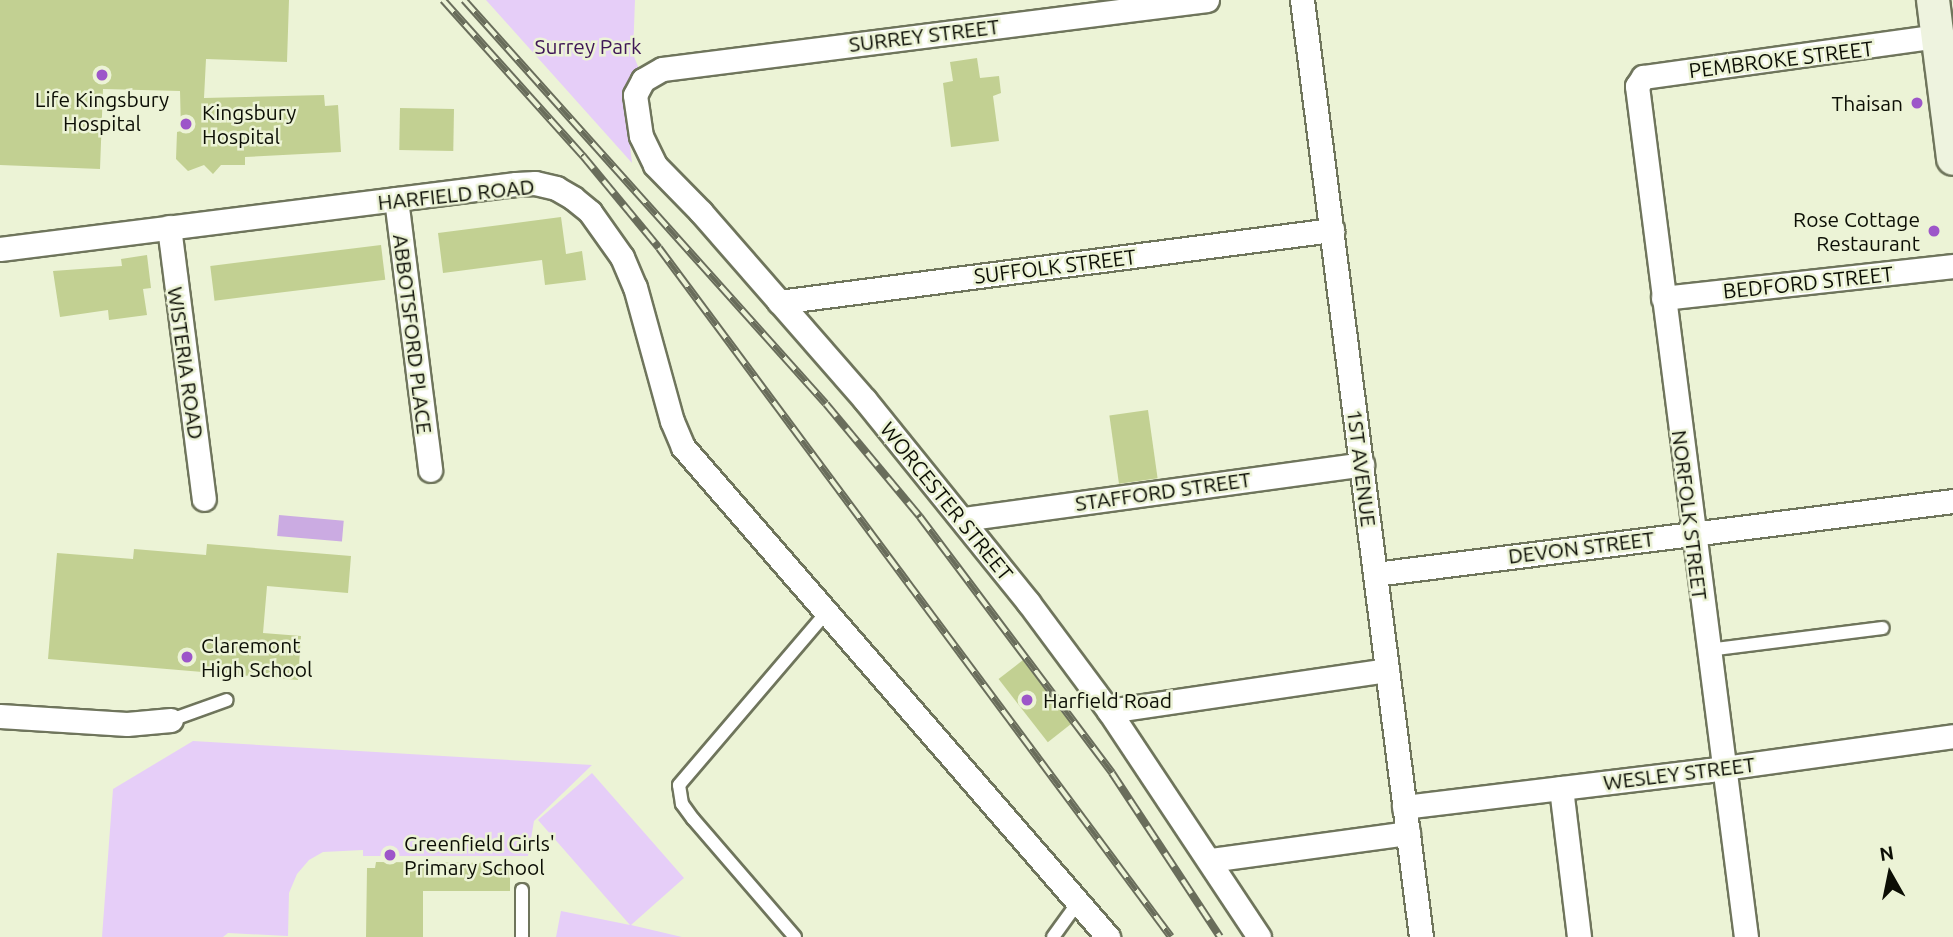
<!DOCTYPE html>
<style>
body{margin:0}
#map{position:relative;width:1953px;height:937px;overflow:hidden;background:#ecf3d6;font-family:Ubuntu,sans-serif}
div>[style]{position:absolute}
[style*='--x']{left:calc(var(--x)*1px);top:calc(var(--y)*1px);width:calc(var(--w)*1px);rotate:calc(var(--a)*1deg)}
.green>*{inset:0;background:#e6cef8}
.water>*{inset:0;background:#cbabe2;transform-origin:0 0}
.building>*{inset:0;background:#c2d092;transform-origin:0 0}
.roads{filter:drop-shadow(2px 0 #6f755c) drop-shadow(-2px 0 #6f755c) drop-shadow(0 2px #6f755c) drop-shadow(0 -2px #6f755c)}
.lane>*{height:12px;margin:-6px;padding:0 6px;transform-origin:6px;border-radius:6px;background:#fff}
.street>*{height:23px;margin:-11.5px;padding:0 11.5px;transform-origin:11.5px;border-radius:11.5px;background:#fff}
.secondary>*{height:32px;margin:-16px;padding:0 16px;transform-origin:16px;border-radius:16px;background:#eef3df}
.rail>*{height:8px;margin-top:-4px;transform-origin:0;background:repeating-linear-gradient(90deg,#ecf3d6 0 16px,#696d5b 0 32px);box-sizing:border-box;border-block:2px solid #696d5b}
.dots>*{width:19px;height:19px;translate:-50% -50%;box-sizing:border-box;border:4px solid #ecf3d6;border-radius:50%}
span{translate:-50% -50%;white-space:nowrap;text-align:center;line-height:1.15;-webkit-text-stroke:5px #ecf3d6;paint-order:stroke}
.street-label{font-size:21px;color:#0c0e05}
.park-label{font-size:21px;color:#3f1656}
.poi-label{font-size:21px;color:#0c0e05}
.right{translate:-100% -50%;text-align:right}
.left{translate:0 -50%;text-align:left}
.north{position:absolute;left:1855px;top:839px;width:70px;height:70px;-webkit-text-stroke:5px #ecf3d6;paint-order:stroke;rotate:351deg;font-size:19px;font-weight:700;line-height:28px;text-align:center;color:#0c0e05}
.north::after{content:'';display:block;margin:auto;width:24px;height:32px;background:#0c0e05;clip-path:polygon(50% 0,100% 100%,50% 72%,0 100%)}
</style>
<div id="map">
<div class="green">
<i style="clip-path:polygon(486px 0,635px 0,633px 54px,639px 69px,625px 101px,632px 163px)"></i>
<i style="clip-path:polygon(193px 741px,592px 765px,534px 821px,528px 856px,363px 856px,363px 850px,323px 852px,309px 860px,297px 874px,289px 893px,288px 936px,228px 933px,223px 937px,102px 937px,113px 789px)"></i>
<i style="clip-path:polygon(592px 773px,684px 878px,631px 925px,682px 937px,556px 937px,561px 911px,630px 925px,538px 820px)"></i>
</div>
<div class="water">
<i style="left:279px;top:515px;width:65px;height:21px;rotate:5deg"></i>
</div>
<div class="building">
<i style="clip-path:polygon(0 0,289px 0,287px 62px,206px 59px,204px 98px,324px 95px,325px 106px,338px 105px,341px 152px,245px 157px,245px 165px,221px 165px,213px 174px,204px 165px,188px 171px,176px 159px,177px 132px,181px 131px,180px 91px,103px 89px,100px 169px,0 165px)"></i>
<i style="clip-path:polygon(977px 58px,980px 78px,999px 76px,1001px 93px,993px 96px,999px 141px,951px 147px,943px 83px,953px 81px,950px 62px)"></i>
<i style="left:454px;top:109px;width:42px;height:54px;rotate:91deg"></i>
<i style="clip-path:polygon(561px 217px,566px 254px,582px 251px,586px 280px,545px 285px,542px 260px,443px 273px,438px 233px)"></i>
<i style="left:381px;top:245px;width:35px;height:172px;rotate:83deg"></i>
<i style="clip-path:polygon(147px 255px,151px 288px,143px 289px,147px 315px,109px 320px,108px 310px,60px 317px,53px 271px,122px 266px,121px 259px)"></i>
<i style="left:1148px;top:410px;width:69px;height:39px;rotate:82deg"></i>
<i style="clip-path:polygon(207px 544px,351px 556px,348px 593px,267px 586px,263px 633px,301px 636px,298px 680px,48px 659px,57px 553px,133px 559px,134px 549px,206px 555px)"></i>
<i style="left:1023px;top:660px;width:80px;height:31px;rotate:52deg"></i>
<i style="clip-path:polygon(376px 862px,510px 863px,510px 891px,423px 891px,423px 937px,366px 937px,367px 868px,375px 868px)"></i>
</div>
<div class="roads">
<div class="lane">
<i style="--x:1708;--y:650;--w:176;--a:-7.2"></i>
<i style="--x:171;--y:720;--w:59;--a:-19.7"></i>
<i style="--x:522;--y:890;--w:47;--a:90"></i>
<i style="--x:795;--y:937;--w:156;--a:-130.8"></i>
<i style="--x:693;--y:819;--w:19;--a:-126"></i>
<i style="--x:682;--y:804;--w:19;--a:-99"></i>
<i style="--x:679;--y:785;--w:228;--a:-49.5"></i>
<i style="--x:1053;--y:937;--w:44;--a:-54.2"></i>
</div>
<div class="street">
<i style="--x:1207;--y:0;--w:549;--a:172.78"></i>
<i style="--x:662;--y:69;--w:22;--a:150"></i>
<i style="--x:643;--y:80;--w:17;--a:118"></i>
<i style="--x:635;--y:95;--w:41;--a:81.7"></i>
<i style="--x:641;--y:136;--w:32;--a:64"></i>
<i style="--x:655;--y:165;--w:66;--a:45.6"></i>
<i style="--x:701;--y:212;--w:249;--a:48.9"></i>
<i style="--x:865;--y:400;--w:260;--a:51.1"></i>
<i style="--x:1028;--y:602;--w:136;--a:53.4"></i>
<i style="--x:1109;--y:711;--w:271;--a:56.4"></i>
<i style="--x:1302;--y:0;--w:945;--a:82.76"></i>
<i style="--x:396;--y:199;--w:273;--a:82.8"></i>
<i style="--x:169;--y:227;--w:274;--a:82.7"></i>
<i style="--x:0;--y:249;--w:520;--a:-7.18"></i>
<i style="--x:516;--y:184;--w:19;--a:-3"></i>
<i style="--x:535;--y:183;--w:22;--a:13"></i>
<i style="--x:556;--y:188;--w:20;--a:30"></i>
<i style="--x:573;--y:198;--w:22;--a:39"></i>
<i style="--x:590;--y:212;--w:55;--a:54.6"></i>
<i style="--x:622;--y:257;--w:33;--a:67"></i>
<i style="--x:635;--y:287;--w:139;--a:74.6"></i>
<i style="--x:672;--y:421;--w:28;--a:67"></i>
<i style="--x:683;--y:447;--w:649;--a:49.06"></i>
<i style="--x:1663;--y:298;--w:292;--a:-6.3"></i>
<i style="--x:779;--y:302;--w:558;--a:-7.42"></i>
<i style="--x:963;--y:519;--w:403;--a:-7.8"></i>
<i style="--x:1375;--y:574;--w:583;--a:-7.2"></i>
<i style="--x:1109;--y:711;--w:281;--a:-8.4"></i>
<i style="--x:0;--y:716;--w:127;--a:3.6"></i>
<i style="--x:127;--y:724;--w:44;--a:-5.2"></i>
<i style="--x:1561;--y:788;--w:150;--a:83.1"></i>
<i style="--x:1404;--y:807;--w:307;--a:-6.9"></i>
<i style="--x:1709;--y:770;--w:246;--a:-7.9"></i>
<i style="--x:1210;--y:860;--w:200;--a:-7.8"></i>
<i style="--x:1746;--y:937;--w:858;--a:-97.3"></i>
<i style="--x:1637;--y:86;--w:11;--a:-56"></i>
<i style="--x:1643;--y:77;--w:298;--a:-7.9"></i>
</div>
<div class="secondary">
<i style="--x:1933;--y:0;--w:160;--a:82.8"></i>
</div>
</div>
<div class="rail">
<i style="--x:443;--y:0;--w:210;--a:48.1"></i>
<i style="--x:583;--y:156;--w:119;--a:50.4"></i>
<i style="--x:659;--y:248;--w:858;--a:53.38"></i>
<i style="--x:464;--y:0;--w:542;--a:48.14"></i>
<i style="--x:826;--y:404;--w:147;--a:50.2"></i>
<i style="--x:920;--y:517;--w:320;--a:53.1"></i>
<i style="--x:1112;--y:773;--w:196;--a:56.6"></i>
</div>
<div class="dots">
<i style="left:102px;top:75px;background:#9d56c9"></i>
<i style="left:1917px;top:103px;background:#9d56c9"></i>
<i style="left:186px;top:124px;background:#9d56c9"></i>
<i style="left:1934px;top:231px;background:#9d56c9"></i>
<i style="left:187px;top:657px;background:#9d56c9"></i>
<i style="left:1027px;top:700px;background:#9d56c9"></i>
<i style="left:390px;top:855px;background:#9d56c9"></i>
</div>
<div class="street-label">
<span style="left:924px;top:35px;rotate:-7deg">SURREY STREET</span>
<span style="left:1781px;top:59px;rotate:-7deg">PEMBROKE STREET</span>
<span style="left:456px;top:194px;rotate:-6deg">HARFIELD ROAD</span>
<span style="left:1055px;top:266px;rotate:-7deg">SUFFOLK STREET</span>
<span style="left:1808px;top:282px;rotate:-6deg">BEDFORD STREET</span>
<span style="left:413px;top:334px;rotate:83deg">ABBOTSFORD PLACE</span>
<span style="left:186px;top:363px;rotate:82deg">WISTERIA ROAD</span>
<span style="left:1362px;top:468px;rotate:83deg">1ST AVENUE</span>
<span style="left:1163px;top:491px;rotate:-8deg">STAFFORD STREET</span>
<span style="left:947px;top:501px;rotate:51deg">WORCESTER STREET</span>
<span style="left:1690px;top:515px;rotate:83deg">NORFOLK STREET</span>
<span style="left:1581px;top:547px;rotate:-7deg">DEVON STREET</span>
<span style="left:1679px;top:773px;rotate:-7deg">WESLEY STREET</span>
</div>
<div class="park-label">
<span style="left:588px;top:46px">Surrey Park</span>
</div>
<div class="poi-label">
<span style="left:102px;top:111px">Life Kingsbury<br>Hospital</span>
<span class="right" style="left:1903px;top:103px">Thaisan</span>
<span class="left" style="left:202px;top:124px">Kingsbury<br>Hospital</span>
<span class="right" style="left:1920px;top:231px">Rose Cottage<br>Restaurant</span>
<span class="left" style="left:201px;top:657px">Claremont<br>High School</span>
<span class="left" style="left:1043px;top:700px">Harfield Road</span>
<span class="left" style="left:404px;top:855px">Greenfield Girls'<br>Primary School</span>
</div>
<div class="north">N</div>
</div>
